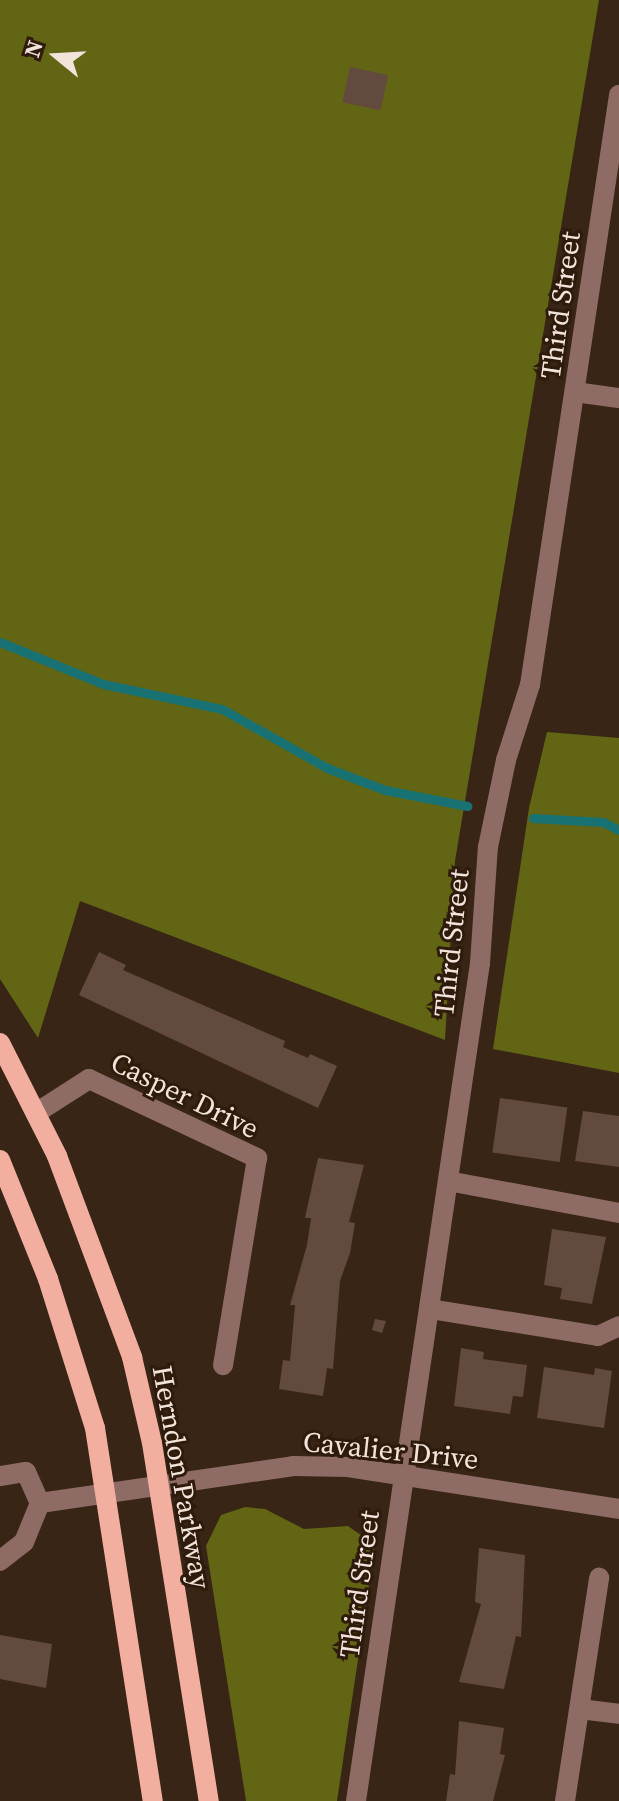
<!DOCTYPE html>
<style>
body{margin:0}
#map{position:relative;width:619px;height:1801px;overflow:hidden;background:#382516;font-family:"Source Serif 4",serif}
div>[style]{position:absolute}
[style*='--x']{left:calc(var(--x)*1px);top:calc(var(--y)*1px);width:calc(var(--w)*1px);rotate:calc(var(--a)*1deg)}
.forest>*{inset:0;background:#616514}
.stream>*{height:9px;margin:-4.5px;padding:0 4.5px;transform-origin:4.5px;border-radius:4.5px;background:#187274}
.building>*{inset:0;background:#634a3f;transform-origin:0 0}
.minor>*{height:20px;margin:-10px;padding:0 10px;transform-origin:10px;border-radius:10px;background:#8e6c65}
.major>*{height:20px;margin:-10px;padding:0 10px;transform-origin:10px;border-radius:10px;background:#f2ae9e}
span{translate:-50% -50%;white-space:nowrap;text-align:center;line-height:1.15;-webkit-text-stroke:6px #2e1b0c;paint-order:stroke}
.street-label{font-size:28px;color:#f2e4db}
.north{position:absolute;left:16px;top:16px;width:80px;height:80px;-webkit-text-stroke:6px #2e1b0c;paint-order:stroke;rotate:288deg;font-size:22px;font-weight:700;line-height:32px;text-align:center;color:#f2e4db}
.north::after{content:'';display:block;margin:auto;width:28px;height:36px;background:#f2e4db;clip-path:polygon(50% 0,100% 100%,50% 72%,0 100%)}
</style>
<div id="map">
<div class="forest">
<i style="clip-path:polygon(0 0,599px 0,455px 861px,445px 1040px,80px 901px,38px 1038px,0 979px)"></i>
<i style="clip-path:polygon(547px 732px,619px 738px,619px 1073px,493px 1049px,529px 808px)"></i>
<i style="clip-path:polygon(245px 1507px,265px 1509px,304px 1529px,348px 1526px,375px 1545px,337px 1801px,246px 1801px,206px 1546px,221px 1515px)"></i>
</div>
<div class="stream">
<i style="--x:0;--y:642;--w:111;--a:22.2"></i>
<i style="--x:103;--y:684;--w:122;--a:11.9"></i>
<i style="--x:222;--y:709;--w:120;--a:29.3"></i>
<i style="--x:327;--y:768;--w:62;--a:20.8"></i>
<i style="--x:385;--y:790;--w:84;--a:11"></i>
<i style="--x:533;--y:818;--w:70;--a:3.3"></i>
<i style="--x:603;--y:822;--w:18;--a:27"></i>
</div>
<div class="building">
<i style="left:350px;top:67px;width:39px;height:36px;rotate:12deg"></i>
<i style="clip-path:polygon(99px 952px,126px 965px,123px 970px,285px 1041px,283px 1047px,308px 1058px,310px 1054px,337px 1066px,318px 1108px,79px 995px)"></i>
<i style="left:500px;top:1098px;width:68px;height:55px;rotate:8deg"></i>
<i style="clip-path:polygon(583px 1111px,619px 1116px,619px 1167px,575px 1161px)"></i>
<i style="clip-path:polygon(318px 1158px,364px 1165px,349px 1222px,355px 1223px,350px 1253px,340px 1281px,333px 1369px,327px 1368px,323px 1396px,279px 1389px,283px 1360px,290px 1361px,295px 1305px,290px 1305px,307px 1245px,311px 1218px,305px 1218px)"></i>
<i style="clip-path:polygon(552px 1229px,606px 1237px,592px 1304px,560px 1299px,562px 1288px,544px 1285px)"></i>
<i style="clip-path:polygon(375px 1319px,386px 1321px,382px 1333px,372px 1330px)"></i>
<i style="clip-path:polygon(461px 1348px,484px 1352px,483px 1359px,527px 1365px,523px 1397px,513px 1396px,510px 1414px,454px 1406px)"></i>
<i style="clip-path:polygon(544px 1367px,594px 1375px,595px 1368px,612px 1371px,604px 1428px,537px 1418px)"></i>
<i style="clip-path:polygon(479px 1548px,525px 1555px,521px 1637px,516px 1636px,504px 1689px,459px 1682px,481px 1604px,475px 1602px)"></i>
<i style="clip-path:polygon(0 1635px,52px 1644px,46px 1688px,0 1679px)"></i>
<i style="clip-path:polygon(459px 1721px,504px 1728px,500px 1754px,505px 1755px,493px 1801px,446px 1801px,450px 1774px,455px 1775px)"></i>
</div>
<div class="minor">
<i style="--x:575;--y:392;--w:44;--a:7.8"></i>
<i style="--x:36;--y:1113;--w:63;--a:-32.7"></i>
<i style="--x:89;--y:1079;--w:186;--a:25.2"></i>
<i style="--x:257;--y:1158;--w:210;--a:99.3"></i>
<i style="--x:448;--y:1181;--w:174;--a:10.6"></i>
<i style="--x:430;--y:1309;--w:170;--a:9.1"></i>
<i style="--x:598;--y:1336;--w:23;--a:-25"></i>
<i style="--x:0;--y:1476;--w:26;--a:-9"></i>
<i style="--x:26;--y:1472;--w:34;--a:66"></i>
<i style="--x:40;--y:1503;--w:42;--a:112.3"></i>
<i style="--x:24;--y:1542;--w:31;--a:142"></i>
<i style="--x:40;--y:1503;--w:256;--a:-8.3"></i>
<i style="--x:293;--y:1466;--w:55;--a:1"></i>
<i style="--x:348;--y:1467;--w:274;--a:8.8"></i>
<i style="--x:580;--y:1709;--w:39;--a:7"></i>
<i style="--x:356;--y:1801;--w:847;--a:-81.58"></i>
<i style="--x:480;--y:963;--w:116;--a:-86.1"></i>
<i style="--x:488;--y:847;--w:89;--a:-78.3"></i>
<i style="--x:506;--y:760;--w:79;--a:-72.3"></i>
<i style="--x:530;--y:685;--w:597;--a:-81.42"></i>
<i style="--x:565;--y:1801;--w:226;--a:-81.3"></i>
</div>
<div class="major">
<i style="--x:0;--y:1043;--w:127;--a:63.2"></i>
<i style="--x:57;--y:1156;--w:215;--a:69.5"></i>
<i style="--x:132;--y:1357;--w:88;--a:76.9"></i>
<i style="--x:152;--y:1443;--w:363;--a:81"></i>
<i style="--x:0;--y:1160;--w:128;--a:68"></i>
<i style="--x:48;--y:1279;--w:156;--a:72.5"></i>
<i style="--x:95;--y:1428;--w:377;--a:81.2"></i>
</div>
<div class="street-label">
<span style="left:560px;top:305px;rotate:-82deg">Third Street</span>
<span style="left:451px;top:943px;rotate:-84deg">Third Street</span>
<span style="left:185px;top:1095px;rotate:26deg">Casper Drive</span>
<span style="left:391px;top:1450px;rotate:6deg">Cavalier Drive</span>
<span style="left:182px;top:1477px;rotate:80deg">Herndon Parkway</span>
<span style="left:359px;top:1584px;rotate:-82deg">Third Street</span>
</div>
<div class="north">N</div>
</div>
